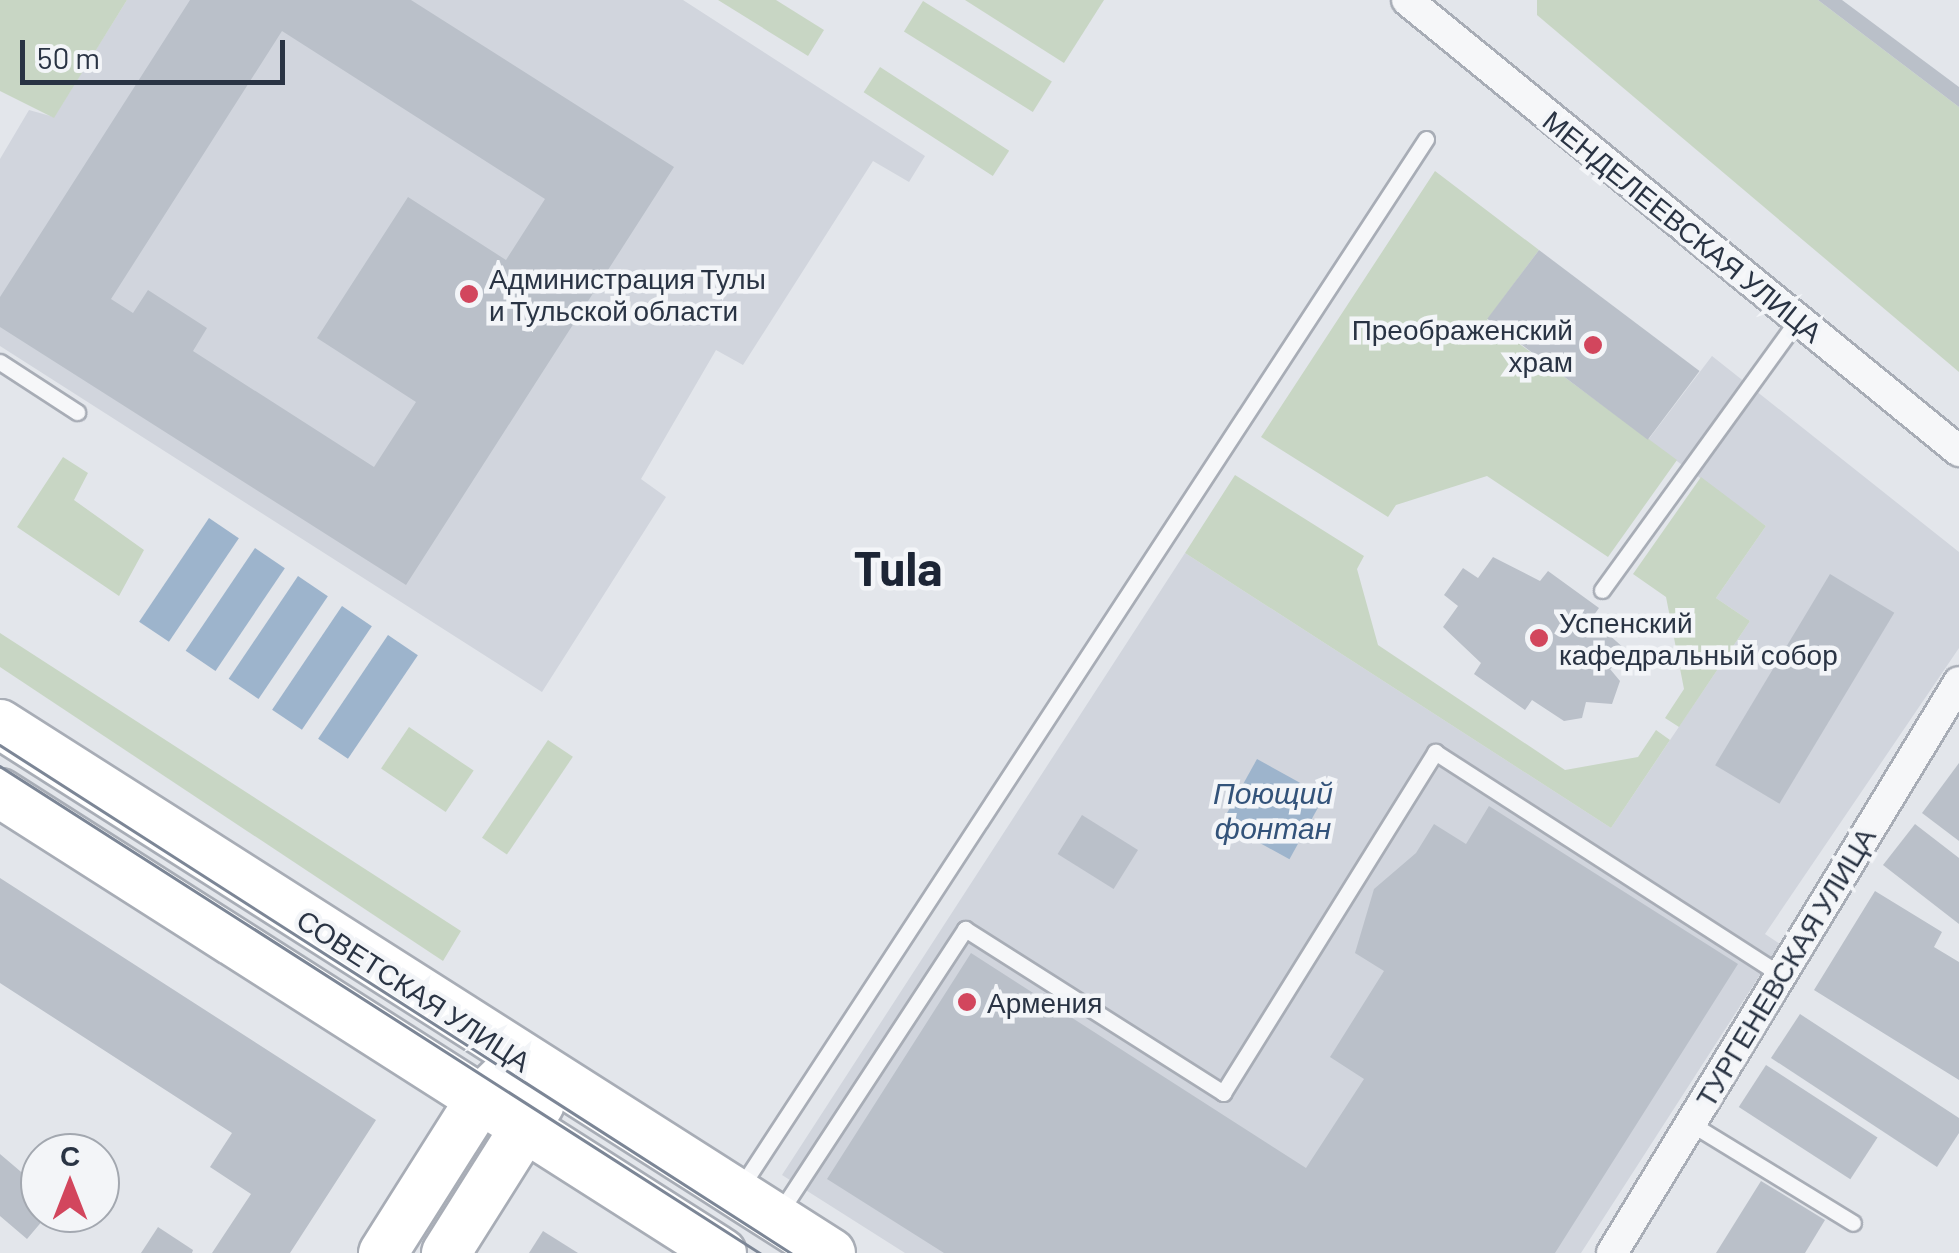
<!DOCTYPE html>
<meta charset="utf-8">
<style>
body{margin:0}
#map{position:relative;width:1959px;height:1253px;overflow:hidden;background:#e3e6eb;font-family:Barlow,sans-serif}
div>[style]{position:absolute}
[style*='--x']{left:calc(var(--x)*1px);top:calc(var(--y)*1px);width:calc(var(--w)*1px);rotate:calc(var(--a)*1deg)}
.built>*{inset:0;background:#d1d5dd}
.green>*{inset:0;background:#c8d6c4;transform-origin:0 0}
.water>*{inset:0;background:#9db4cc;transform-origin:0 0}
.building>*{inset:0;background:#bac0c9;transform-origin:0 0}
.roads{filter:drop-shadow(2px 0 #a8adb6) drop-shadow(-2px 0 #a8adb6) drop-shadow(0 2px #a8adb6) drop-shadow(0 -2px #a8adb6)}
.lane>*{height:15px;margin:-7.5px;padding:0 7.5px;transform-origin:7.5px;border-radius:7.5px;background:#f6f7f9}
.street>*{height:30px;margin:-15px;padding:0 15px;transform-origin:15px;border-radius:15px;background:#f6f7f9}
.primary>*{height:48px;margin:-24px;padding:0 24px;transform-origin:24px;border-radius:24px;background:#fff}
.tram>*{height:2.5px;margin:-1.25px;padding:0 1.25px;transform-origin:1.25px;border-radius:1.25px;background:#7c8696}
.dots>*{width:28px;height:28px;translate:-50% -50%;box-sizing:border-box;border:5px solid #f3f5f8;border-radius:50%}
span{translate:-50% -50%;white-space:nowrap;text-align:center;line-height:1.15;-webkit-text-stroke:9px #f3f5f8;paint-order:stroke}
.street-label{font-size:28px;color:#2a3444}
.poi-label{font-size:28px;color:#2a3444}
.left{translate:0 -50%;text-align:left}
.right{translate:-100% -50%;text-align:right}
.water-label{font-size:30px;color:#33537a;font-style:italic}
.town-label{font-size:48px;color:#1c2535;font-weight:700}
.north{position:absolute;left:20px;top:1133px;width:100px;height:100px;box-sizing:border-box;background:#f3f5f8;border:2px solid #a3a8b0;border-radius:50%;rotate:0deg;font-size:28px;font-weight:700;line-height:40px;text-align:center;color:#2a3444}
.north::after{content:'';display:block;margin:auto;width:35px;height:45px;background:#d2465d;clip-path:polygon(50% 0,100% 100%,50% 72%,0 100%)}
.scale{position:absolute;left:20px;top:40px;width:265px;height:45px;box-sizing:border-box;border:5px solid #2a3444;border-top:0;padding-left:12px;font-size:30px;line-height:35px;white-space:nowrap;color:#2a3444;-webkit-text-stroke:8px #f3f5f8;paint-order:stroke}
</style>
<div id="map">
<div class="built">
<i style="clip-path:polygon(127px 0,683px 0,925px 156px,909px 182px,873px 161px,743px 365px,716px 350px,641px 479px,666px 497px,542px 692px,0 346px,0 159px,29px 110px,54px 117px)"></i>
<i style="clip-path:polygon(1712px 356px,1959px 552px,1959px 648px,1765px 934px,1780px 944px,1581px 1253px,905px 1253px,782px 1175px,1185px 553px,1611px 828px,1750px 621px,1716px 598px,1766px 526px,1648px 440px)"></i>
</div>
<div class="green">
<i style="clip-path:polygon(0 0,127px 0,54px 118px,0 91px)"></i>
<i style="clip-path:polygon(718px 0,776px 0,824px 30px,808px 56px)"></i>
<i style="clip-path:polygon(965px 0,1104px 0,1064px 63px)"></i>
<i style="clip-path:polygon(1537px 0,1818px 0,1959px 107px,1959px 372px,1537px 15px)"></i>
<i style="left:923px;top:1px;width:152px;height:36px;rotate:32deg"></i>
<i style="left:880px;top:67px;width:154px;height:30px;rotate:33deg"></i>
<i style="clip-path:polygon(1435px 171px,1539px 250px,1487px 320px,1677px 460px,1608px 557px,1487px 476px,1396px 505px,1388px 517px,1261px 437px)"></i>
<i style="clip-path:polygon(63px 457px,88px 473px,74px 500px,144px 550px,119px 596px,17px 527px)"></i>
<i style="clip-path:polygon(1235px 475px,1364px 556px,1357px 569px,1378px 645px,1565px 770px,1638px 757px,1656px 730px,1670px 740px,1611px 828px,1185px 553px)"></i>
<i style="clip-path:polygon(1701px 477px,1766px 526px,1716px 598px,1750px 621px,1679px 727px,1665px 718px,1684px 689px,1666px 597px,1633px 574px)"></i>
<i style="clip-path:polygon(0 633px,461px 931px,443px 961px,0 667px)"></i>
<i style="left:409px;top:727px;width:78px;height:50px;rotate:34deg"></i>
<i style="left:548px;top:740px;width:30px;height:118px;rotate:34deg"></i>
</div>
<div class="water">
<i style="left:209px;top:518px;width:36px;height:125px;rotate:34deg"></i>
<i style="left:255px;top:548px;width:36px;height:124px;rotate:34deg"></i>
<i style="left:298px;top:576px;width:36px;height:124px;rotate:34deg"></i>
<i style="left:342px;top:606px;width:36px;height:125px;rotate:34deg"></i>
<i style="left:388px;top:635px;width:36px;height:125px;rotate:34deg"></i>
<i style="left:1257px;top:759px;width:77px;height:72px;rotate:29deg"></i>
</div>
<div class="building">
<i style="clip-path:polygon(evenodd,190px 0,411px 0,674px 167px,406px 585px,0 327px,0 297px,190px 0,282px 31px,545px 199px,506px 260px,408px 197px,317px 338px,416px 402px,374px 467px,193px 351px,207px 328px,148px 290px,133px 313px,111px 299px,282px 31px)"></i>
<i style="clip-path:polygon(1818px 0,1842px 0,1959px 87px,1959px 107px)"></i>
<i style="left:1539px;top:250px;width:201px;height:86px;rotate:37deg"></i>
<i style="clip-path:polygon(1493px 557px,1540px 581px,1548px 571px,1599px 608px,1591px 619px,1625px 649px,1625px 659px,1610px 669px,1620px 681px,1612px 704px,1586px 702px,1582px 718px,1564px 721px,1532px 700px,1525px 710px,1474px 674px,1481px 663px,1443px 627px,1458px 606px,1444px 595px,1463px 568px,1478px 578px)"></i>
<i style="left:1830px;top:574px;width:75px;height:223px;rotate:31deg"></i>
<i style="clip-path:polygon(1959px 763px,1959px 841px,1922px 813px)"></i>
<i style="clip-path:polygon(1489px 806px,1738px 964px,1555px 1253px,944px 1253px,827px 1179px,971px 953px,1306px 1168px,1364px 1079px,1330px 1057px,1384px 971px,1355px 953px,1374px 889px,1416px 853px,1434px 824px,1466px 844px)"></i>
<i style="left:1082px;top:815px;width:66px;height:46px;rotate:32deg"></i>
<i style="clip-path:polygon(1915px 824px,1959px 858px,1959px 924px,1883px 865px)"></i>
<i style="clip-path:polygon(0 878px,376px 1120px,290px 1253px,212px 1253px,251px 1194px,210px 1167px,232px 1133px,0 983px)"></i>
<i style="clip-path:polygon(1875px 891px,1942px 932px,1934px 947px,1959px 962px,1959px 1080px,1814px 990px)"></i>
<i style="clip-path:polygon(1800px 1014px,1959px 1118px,1959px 1133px,1937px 1167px,1771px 1058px)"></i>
<i style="left:1766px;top:1065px;width:133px;height:50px;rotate:33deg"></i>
<i style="clip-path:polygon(0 1154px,40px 1188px,40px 1213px,49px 1213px,27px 1239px,0 1216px)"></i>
<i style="clip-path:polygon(1761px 1181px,1825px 1220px,1805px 1253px,1716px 1253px)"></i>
<i style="clip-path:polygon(158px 1227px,193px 1250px,192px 1253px,141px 1253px)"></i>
<i style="clip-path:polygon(543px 1231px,578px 1253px,529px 1253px)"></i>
</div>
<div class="roads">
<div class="lane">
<i style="--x:0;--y:362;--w:92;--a:33"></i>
<i style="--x:1602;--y:590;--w:334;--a:-54.1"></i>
<i style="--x:1690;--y:1123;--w:191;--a:31.5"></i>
<i style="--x:741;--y:1187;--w:1252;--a:-56.83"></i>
<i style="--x:778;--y:1215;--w:342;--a:-56.8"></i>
<i style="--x:965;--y:929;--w:306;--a:32.4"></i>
<i style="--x:1223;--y:1093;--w:402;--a:-58.1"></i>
<i style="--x:1435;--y:752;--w:409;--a:32.8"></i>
</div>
<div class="street">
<i style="--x:1407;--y:0;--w:713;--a:39.25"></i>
<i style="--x:1612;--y:1253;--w:668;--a:-58.71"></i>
</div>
<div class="primary">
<i style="--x:0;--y:724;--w:985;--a:32.48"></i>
<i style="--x:0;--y:793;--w:856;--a:32.5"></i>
<i style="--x:383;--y:1253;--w:180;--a:-57.7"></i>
<i style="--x:479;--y:1101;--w:32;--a:-44"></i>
<i style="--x:446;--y:1253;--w:176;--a:-57.8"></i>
</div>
</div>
<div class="tram">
<i style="--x:0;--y:745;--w:940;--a:32.71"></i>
<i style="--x:0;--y:766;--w:903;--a:32.65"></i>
</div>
<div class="dots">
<i style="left:469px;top:294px;background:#d2465d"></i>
<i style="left:1593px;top:345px;background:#d2465d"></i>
<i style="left:1539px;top:638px;background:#d2465d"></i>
<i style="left:967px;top:1002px;background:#d2465d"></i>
</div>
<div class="street-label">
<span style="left:1683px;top:226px;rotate:39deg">МЕНДЕЛЕЕВСКАЯ УЛИЦА</span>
<span style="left:1785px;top:967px;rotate:-59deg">ТУРГЕНЕВСКАЯ УЛИЦА</span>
<span style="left:414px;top:990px;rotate:33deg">СОВЕТСКАЯ УЛИЦА</span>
</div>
<div class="poi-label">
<span class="left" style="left:489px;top:294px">Администрация Тулы<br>и Тульской области</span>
<span class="right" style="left:1573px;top:345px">Преображенский<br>храм</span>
<span class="left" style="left:1559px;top:638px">Успенский<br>кафедральный собор</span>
<span class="left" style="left:987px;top:1002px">Армения</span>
</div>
<div class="water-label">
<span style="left:1273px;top:809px">Поющий<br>фонтан</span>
</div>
<div class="town-label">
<span style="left:898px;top:568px">Tula</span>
</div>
<div class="north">С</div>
<div class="scale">50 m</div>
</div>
